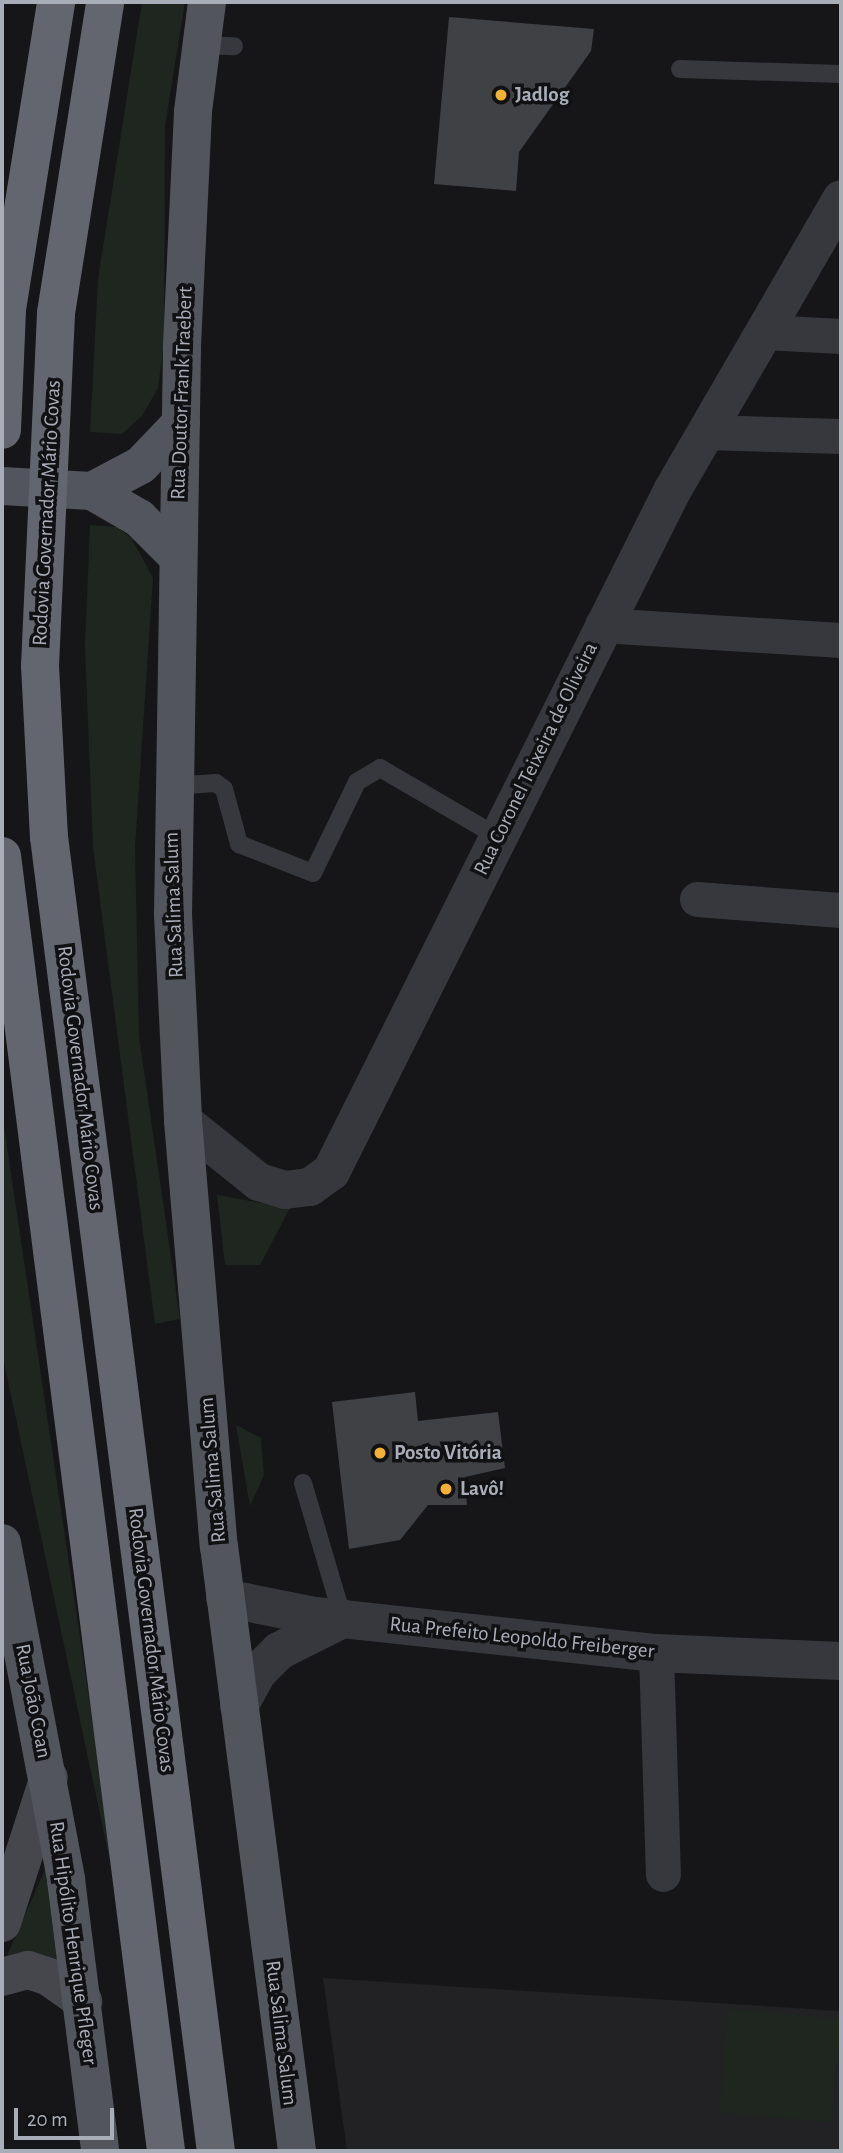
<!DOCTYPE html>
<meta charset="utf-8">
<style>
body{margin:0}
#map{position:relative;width:843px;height:2153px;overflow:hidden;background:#161618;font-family:"Alegreya Sans",sans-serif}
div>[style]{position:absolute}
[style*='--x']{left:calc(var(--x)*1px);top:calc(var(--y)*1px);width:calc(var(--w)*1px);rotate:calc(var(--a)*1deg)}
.built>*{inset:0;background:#222225}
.green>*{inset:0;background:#1e261f;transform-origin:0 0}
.building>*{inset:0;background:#404145}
.service>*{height:18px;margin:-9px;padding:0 9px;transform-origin:9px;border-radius:9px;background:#37383d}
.minor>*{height:35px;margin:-17.5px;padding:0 17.5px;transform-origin:17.5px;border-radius:17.5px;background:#37383d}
.tertiary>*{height:38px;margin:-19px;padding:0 19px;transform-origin:19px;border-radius:19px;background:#37383d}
.secondary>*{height:38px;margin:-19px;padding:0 19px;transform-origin:19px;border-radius:19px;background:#45474d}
.primary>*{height:38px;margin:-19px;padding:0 19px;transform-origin:19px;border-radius:19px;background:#53555c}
.motorway>*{height:38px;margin:-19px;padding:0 19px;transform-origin:19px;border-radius:19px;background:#63666e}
.motorway-bridge>*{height:38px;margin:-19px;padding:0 19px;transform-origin:19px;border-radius:19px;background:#63666e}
.dots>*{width:19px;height:19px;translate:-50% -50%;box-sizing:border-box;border:4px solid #111113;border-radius:50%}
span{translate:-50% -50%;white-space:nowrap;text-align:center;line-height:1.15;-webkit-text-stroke:7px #111113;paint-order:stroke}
.poi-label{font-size:21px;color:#a8adb8;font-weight:700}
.left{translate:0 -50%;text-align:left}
.street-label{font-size:21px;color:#a8adb8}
.frame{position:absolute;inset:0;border:4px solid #a8adb8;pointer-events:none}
.scale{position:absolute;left:14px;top:2108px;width:100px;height:32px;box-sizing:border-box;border:4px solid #a8adb8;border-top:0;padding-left:9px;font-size:21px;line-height:24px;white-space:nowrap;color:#a8adb8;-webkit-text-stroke:5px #111113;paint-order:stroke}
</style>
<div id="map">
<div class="built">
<i style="clip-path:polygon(323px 1978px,841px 2011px,841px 2151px,347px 2151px)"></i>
</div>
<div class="green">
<i style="clip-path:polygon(142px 2px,185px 2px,165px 126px,164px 342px,158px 388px,142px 416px,122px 434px,90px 432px,98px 279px)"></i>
<i style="clip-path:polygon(90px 525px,118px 527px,132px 539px,153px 578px,135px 847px,139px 1037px,180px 1319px,155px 1324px,93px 847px,85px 646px)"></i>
<i style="clip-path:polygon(2px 1113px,121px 1913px,2px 1353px)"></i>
<i style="clip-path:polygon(217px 1195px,290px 1208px,260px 1265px,225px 1265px)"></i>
<i style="clip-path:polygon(236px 1425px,261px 1438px,264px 1475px,250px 1506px)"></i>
<i style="clip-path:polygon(47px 1865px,64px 1972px,5px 1960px)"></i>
<i style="left:728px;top:2009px;width:113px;height:104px;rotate:5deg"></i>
</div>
<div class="building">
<i style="clip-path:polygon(449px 17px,594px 29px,591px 51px,519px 152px,516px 191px,434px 184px)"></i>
<i style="clip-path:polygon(415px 1392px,418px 1421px,498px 1412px,505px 1468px,465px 1477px,467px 1505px,428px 1505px,400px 1540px,349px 1549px,332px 1402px)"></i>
</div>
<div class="service">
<i style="--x:201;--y:45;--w:33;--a:2"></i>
<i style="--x:680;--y:69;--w:161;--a:1.8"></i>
<i style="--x:171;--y:786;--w:45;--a:-3.8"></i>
<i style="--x:216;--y:783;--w:10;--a:37"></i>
<i style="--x:224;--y:789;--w:57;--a:74.7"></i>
<i style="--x:239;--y:844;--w:79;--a:21.4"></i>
<i style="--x:313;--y:873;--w:101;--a:-64.2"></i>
<i style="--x:357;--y:782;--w:27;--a:-31"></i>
<i style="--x:380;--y:768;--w:135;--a:30.2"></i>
<i style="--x:303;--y:1483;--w:142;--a:73.6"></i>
</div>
<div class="minor">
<i style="--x:765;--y:332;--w:76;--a:3"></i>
<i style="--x:705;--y:432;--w:136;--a:1.7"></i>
<i style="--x:602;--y:625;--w:239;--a:3.6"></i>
<i style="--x:697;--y:899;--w:144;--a:4.4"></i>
<i style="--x:656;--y:1653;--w:221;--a:88.2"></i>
</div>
<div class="tertiary">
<i style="--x:183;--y:1121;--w:97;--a:38.8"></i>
<i style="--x:259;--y:1182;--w:27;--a:17"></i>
<i style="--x:285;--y:1190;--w:25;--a:-7"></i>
<i style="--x:310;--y:1187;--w:26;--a:-36"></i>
<i style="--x:331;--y:1172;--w:762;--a:-63.4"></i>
<i style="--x:672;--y:491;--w:337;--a:-59.9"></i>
<i style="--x:225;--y:1598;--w:92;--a:11.3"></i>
<i style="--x:315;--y:1616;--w:343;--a:6.2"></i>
<i style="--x:656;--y:1653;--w:185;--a:2.5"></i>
<i style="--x:239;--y:1706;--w:38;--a:-61"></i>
<i style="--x:257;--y:1673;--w:31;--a:-45"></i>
<i style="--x:279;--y:1651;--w:72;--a:-26.6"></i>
</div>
<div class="secondary">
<i style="--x:2;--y:1923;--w:153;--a:-72.2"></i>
<i style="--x:2;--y:1977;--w:27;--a:-15"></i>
<i style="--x:28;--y:1970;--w:22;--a:18"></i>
<i style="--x:49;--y:1977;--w:42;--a:35.2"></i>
</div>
<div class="primary">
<i style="--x:207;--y:2;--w:111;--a:97.3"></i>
<i style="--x:193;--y:112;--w:237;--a:92.7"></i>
<i style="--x:182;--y:349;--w:565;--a:90.91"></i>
<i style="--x:173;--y:914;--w:207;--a:87.2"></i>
<i style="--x:183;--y:1121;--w:427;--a:85.2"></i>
<i style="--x:219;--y:1546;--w:610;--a:82.65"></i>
<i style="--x:2;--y:486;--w:90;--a:3.2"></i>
<i style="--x:92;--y:491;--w:55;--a:-28"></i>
<i style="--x:141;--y:465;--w:58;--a:-46.4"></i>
<i style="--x:92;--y:491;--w:54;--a:29.9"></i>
<i style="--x:139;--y:518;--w:55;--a:45"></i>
<i style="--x:2;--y:1543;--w:343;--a:79.2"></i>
<i style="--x:66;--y:1880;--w:273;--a:82.8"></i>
</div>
<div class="motorway">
<i style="--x:56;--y:313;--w:315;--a:-81"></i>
<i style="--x:2;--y:430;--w:121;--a:-87.6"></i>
<i style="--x:7;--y:309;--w:311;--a:-80.9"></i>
<i style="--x:40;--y:666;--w:171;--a:87"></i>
<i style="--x:49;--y:837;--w:1325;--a:82.76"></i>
<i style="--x:2;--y:856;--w:1305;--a:82.78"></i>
</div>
<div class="motorway-bridge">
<i style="--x:40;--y:666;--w:353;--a:-87.4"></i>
</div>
<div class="dots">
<i style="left:501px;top:95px;background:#f2b134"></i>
<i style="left:380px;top:1453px;background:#f2b134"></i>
<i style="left:446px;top:1489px;background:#f2b134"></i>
</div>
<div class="poi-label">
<span class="left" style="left:515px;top:95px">Jadlog</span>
<span class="left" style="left:394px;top:1453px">Posto Vitória</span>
<span class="left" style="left:460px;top:1489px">Lavô!</span>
</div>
<div class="street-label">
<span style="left:182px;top:393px;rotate:-88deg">Rua Doutor Frank Traebert</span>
<span style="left:47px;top:513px;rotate:-87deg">Rodovia Governador Mário Covas</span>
<span style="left:536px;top:759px;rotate:-64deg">Rua Coronel Teixeira de Oliveira</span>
<span style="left:174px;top:905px;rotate:-92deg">Rua Salima Salum</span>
<span style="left:80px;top:1078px;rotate:83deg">Rodovia Governador Mário Covas</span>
<span style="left:213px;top:1470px;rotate:-95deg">Rua Salima Salum</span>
<span style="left:522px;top:1638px;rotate:6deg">Rua Prefeito Leopoldo Freiberger</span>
<span style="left:151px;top:1640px;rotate:83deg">Rodovia Governador Mário Covas</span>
<span style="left:33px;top:1701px;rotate:79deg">Rua João Coan</span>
<span style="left:73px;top:1943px;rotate:82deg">Rua Hipólito Henrique Pfleger</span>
<span style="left:281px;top:2033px;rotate:83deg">Rua Salima Salum</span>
</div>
<div class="frame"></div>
<div class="scale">20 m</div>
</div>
